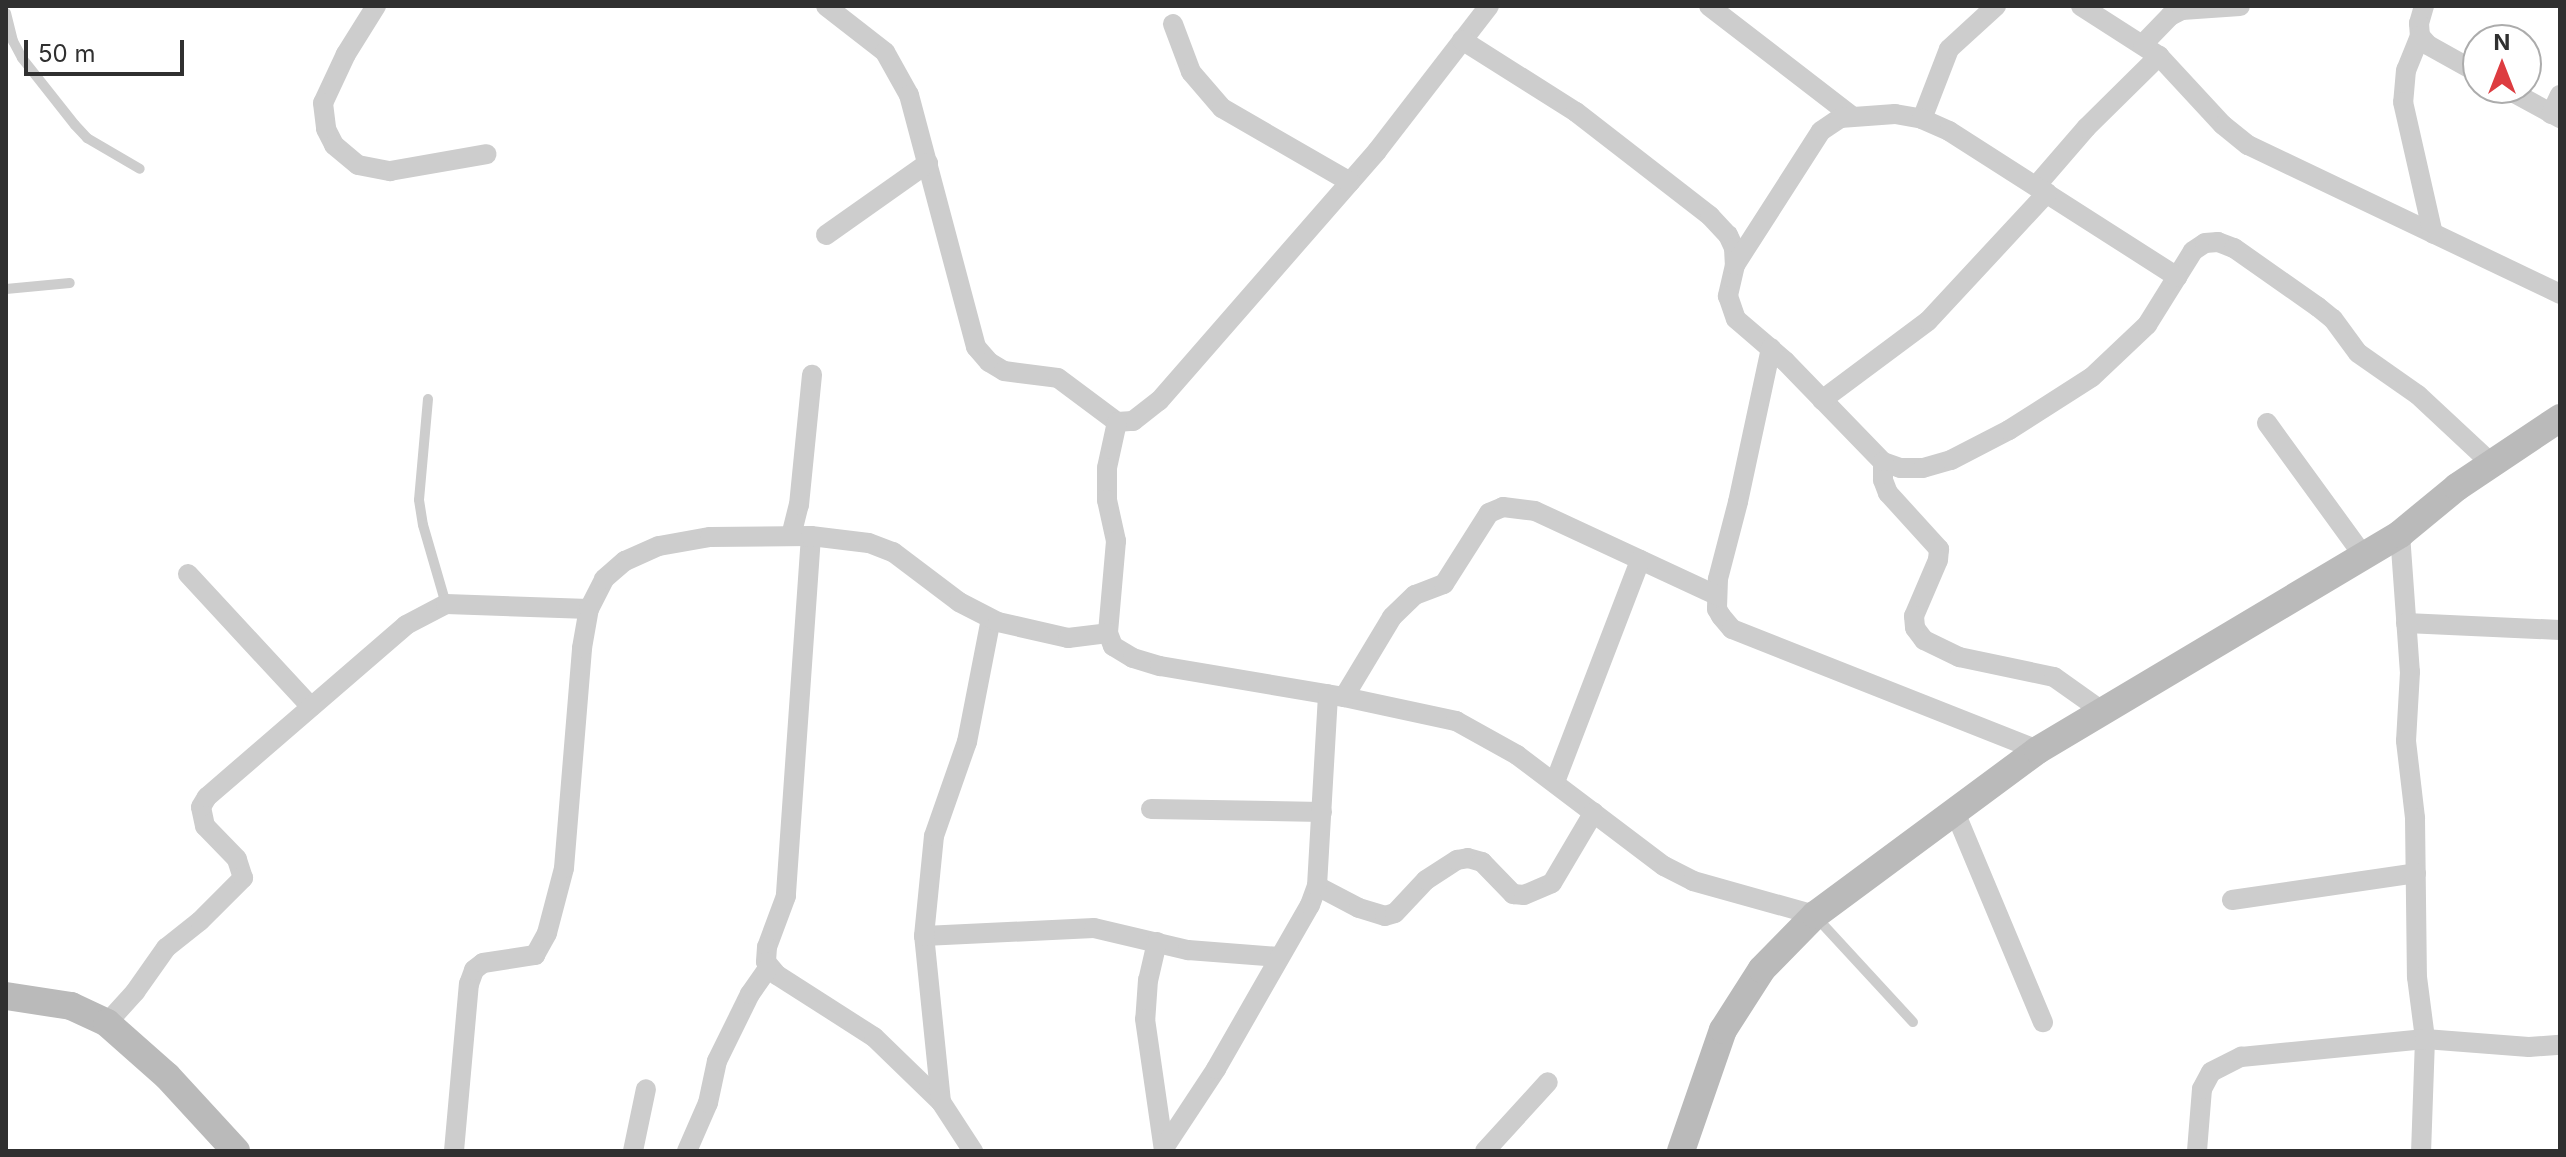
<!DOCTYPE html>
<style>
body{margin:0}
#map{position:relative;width:2566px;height:1157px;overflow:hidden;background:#fff;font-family:Inter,sans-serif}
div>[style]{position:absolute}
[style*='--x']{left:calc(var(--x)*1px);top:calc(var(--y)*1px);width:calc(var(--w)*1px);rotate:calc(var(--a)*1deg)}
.lane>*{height:10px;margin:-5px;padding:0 5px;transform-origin:5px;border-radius:5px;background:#cdcdcd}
.street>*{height:20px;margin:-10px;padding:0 10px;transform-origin:10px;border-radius:10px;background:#cdcdcd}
.secondary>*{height:28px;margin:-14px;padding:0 14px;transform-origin:14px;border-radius:14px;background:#bababa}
span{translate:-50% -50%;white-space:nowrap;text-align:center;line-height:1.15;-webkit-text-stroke:8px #fff;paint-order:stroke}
.frame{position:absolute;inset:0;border:8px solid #303030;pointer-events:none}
.north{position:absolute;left:2462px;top:24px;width:80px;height:80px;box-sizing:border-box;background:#fff;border:2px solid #acacac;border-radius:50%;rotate:0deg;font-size:22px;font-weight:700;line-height:32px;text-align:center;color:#303030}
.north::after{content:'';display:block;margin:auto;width:28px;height:36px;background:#dd3c40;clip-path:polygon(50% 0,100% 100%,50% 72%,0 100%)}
.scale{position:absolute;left:24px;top:40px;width:160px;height:36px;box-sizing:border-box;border:4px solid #303030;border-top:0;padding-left:10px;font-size:24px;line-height:28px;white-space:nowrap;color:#303030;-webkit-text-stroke:6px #fff;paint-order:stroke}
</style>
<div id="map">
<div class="lane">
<i style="--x:6;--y:13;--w:29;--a:76"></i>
<i style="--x:13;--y:41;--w:19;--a:62"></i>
<i style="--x:22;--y:58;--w:85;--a:51.7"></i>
<i style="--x:75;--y:125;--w:18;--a:47"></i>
<i style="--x:87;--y:138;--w:61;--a:30.3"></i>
<i style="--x:6;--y:289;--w:64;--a:-5.4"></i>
<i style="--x:428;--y:399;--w:101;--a:95.1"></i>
<i style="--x:419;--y:500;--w:25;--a:81"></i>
<i style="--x:423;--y:525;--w:82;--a:73.8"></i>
<i style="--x:1816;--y:917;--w:143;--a:47.3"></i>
</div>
<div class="street">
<i style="--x:376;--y:6;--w:57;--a:122"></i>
<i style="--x:346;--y:54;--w:54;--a:115.1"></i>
<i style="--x:323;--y:103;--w:26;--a:83"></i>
<i style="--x:326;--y:129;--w:18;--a:63"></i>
<i style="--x:334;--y:145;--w:31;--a:40"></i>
<i style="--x:358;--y:165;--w:33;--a:11"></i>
<i style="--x:390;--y:171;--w:98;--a:-9.9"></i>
<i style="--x:826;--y:6;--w:75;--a:37.9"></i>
<i style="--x:885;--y:52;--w:49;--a:60.8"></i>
<i style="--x:909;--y:95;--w:261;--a:75.1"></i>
<i style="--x:976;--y:347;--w:20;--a:49"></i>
<i style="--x:989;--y:362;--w:17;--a:31"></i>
<i style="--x:1004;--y:371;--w:54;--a:7.4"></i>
<i style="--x:1058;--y:378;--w:74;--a:36.7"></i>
<i style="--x:1117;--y:422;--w:16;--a:-4"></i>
<i style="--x:1133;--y:421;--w:33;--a:-38"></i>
<i style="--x:1159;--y:401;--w:332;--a:-48.9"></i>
<i style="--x:1377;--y:151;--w:183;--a:-52.3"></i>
<i style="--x:1709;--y:6;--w:180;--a:37.6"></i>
<i style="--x:2081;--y:6;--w:93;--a:32.7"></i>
<i style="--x:2159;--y:56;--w:94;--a:47.2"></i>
<i style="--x:2223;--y:125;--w:32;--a:39"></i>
<i style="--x:2248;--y:145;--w:346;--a:25.5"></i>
<i style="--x:2424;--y:6;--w:18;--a:106"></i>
<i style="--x:2419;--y:23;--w:13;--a:86"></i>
<i style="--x:2420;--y:36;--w:12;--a:48"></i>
<i style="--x:2428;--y:45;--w:57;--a:29.2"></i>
<i style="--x:1173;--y:24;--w:51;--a:69.4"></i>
<i style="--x:1191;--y:72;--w:48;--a:49.3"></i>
<i style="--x:1222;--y:108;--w:148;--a:30"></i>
<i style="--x:2420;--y:36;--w:37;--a:112"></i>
<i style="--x:2406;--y:70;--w:32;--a:95"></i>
<i style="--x:2403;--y:102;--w:135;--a:77.2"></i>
<i style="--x:1462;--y:40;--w:135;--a:32.3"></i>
<i style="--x:1576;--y:112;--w:170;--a:37.8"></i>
<i style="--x:1710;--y:216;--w:26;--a:47"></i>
<i style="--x:1728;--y:235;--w:14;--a:65"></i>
<i style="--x:1734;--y:248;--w:17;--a:87"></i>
<i style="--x:1735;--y:265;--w:32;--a:103"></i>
<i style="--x:1728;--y:296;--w:24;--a:71"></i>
<i style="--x:1736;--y:319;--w:65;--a:40.6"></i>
<i style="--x:1785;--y:361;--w:141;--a:45.9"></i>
<i style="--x:1883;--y:462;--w:18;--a:19"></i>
<i style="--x:1900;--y:468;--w:23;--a:0"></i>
<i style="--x:1923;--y:468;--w:29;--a:-16"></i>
<i style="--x:1951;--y:460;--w:65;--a:-27.3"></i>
<i style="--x:2009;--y:430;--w:98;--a:-32.6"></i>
<i style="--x:2092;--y:377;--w:76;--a:-43.4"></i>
<i style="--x:2147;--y:325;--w:87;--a:-58.1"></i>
<i style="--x:2193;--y:251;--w:14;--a:-34"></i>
<i style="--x:2205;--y:243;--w:13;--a:-4"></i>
<i style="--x:2218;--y:242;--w:17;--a:21"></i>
<i style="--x:2234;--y:248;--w:103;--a:35.1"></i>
<i style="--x:2318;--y:307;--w:19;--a:39"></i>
<i style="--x:2333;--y:319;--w:42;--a:53.7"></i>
<i style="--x:2358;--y:353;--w:73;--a:35"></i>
<i style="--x:2418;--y:395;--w:101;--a:43"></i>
<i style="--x:2143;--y:44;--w:39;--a:-46"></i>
<i style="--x:2170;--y:16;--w:13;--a:-27"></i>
<i style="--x:2182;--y:10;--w:58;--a:-3.9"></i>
<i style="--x:2505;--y:88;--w:63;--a:28.6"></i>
<i style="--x:2551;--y:114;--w:21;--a:-65"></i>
<i style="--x:1922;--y:119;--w:75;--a:-68.9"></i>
<i style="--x:1949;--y:49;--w:64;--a:-42.5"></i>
<i style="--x:2036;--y:186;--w:77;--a:-49.2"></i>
<i style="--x:2086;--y:128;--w:103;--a:-44.6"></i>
<i style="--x:826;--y:235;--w:125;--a:-35.2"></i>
<i style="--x:1735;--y:265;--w:159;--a:-57.3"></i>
<i style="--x:1821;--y:131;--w:23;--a:-34"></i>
<i style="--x:1840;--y:118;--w:55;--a:-4.2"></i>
<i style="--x:1895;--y:114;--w:27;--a:10"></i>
<i style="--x:1922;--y:119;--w:30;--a:24"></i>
<i style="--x:1949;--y:131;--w:271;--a:32.6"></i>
<i style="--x:1771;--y:348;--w:157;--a:102.1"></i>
<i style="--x:1738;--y:502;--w:80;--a:104.6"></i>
<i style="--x:1718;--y:579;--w:30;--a:92"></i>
<i style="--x:1717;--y:609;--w:8;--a:60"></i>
<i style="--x:1721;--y:616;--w:17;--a:50"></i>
<i style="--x:1732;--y:629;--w:329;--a:21.6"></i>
<i style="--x:1822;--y:400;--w:132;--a:-36.7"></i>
<i style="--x:1928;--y:321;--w:175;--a:-47.1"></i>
<i style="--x:1117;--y:422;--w:47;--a:102.3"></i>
<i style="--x:1107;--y:468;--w:32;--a:90"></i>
<i style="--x:1107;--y:500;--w:42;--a:77.6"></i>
<i style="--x:1116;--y:541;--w:92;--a:95"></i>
<i style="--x:1108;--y:633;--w:14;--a:69"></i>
<i style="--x:1113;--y:646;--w:23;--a:31"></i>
<i style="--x:1133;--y:658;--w:28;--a:17"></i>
<i style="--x:1160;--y:666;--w:187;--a:9.6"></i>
<i style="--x:1344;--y:697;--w:115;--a:12.1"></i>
<i style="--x:1456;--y:721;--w:70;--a:29.1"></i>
<i style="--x:1517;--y:755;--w:184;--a:37.1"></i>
<i style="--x:1664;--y:866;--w:33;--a:27"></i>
<i style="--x:1693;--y:881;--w:127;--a:15.6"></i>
<i style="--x:2267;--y:423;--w:163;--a:54"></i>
<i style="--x:1883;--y:462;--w:18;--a:90"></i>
<i style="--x:1883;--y:480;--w:14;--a:69"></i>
<i style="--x:1888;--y:493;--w:76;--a:47.7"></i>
<i style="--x:1939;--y:549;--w:11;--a:95"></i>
<i style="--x:1938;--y:560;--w:61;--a:113.2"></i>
<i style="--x:1914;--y:616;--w:12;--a:85"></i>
<i style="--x:1915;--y:628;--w:15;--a:53"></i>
<i style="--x:1924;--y:640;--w:39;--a:26"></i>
<i style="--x:1959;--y:657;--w:97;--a:11.9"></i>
<i style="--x:2054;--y:677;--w:59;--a:35.3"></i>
<i style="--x:2400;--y:534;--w:138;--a:85.9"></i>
<i style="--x:2410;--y:672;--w:69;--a:93.3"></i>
<i style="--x:2406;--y:741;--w:78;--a:83.3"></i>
<i style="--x:2415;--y:818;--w:159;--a:89.3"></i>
<i style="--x:2417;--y:977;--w:63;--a:82.6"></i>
<i style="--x:2425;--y:1039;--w:112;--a:92"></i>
<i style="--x:791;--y:536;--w:32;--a:-76"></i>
<i style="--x:799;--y:505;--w:131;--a:-84.3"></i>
<i style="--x:811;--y:536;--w:361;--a:94"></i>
<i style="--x:786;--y:896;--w:54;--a:110.4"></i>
<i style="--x:767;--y:947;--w:15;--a:94"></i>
<i style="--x:766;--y:962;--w:17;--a:50"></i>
<i style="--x:777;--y:975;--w:115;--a:32.6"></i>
<i style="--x:874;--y:1037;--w:93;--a:44.1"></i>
<i style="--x:941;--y:1102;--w:59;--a:56.9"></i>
<i style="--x:188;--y:574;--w:181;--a:47.2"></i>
<i style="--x:2406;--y:623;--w:154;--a:2.6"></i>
<i style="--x:1344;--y:697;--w:93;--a:-59"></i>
<i style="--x:1392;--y:617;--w:32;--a:-44"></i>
<i style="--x:1415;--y:595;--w:31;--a:-21"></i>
<i style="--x:1444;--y:584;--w:84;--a:-57.6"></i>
<i style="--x:1489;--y:513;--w:15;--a:-23"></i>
<i style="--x:1503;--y:507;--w:32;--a:7"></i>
<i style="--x:1535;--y:511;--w:200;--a:24.9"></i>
<i style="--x:1555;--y:782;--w:238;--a:-69"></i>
<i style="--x:1151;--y:809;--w:171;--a:1"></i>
<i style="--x:1955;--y:812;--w:228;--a:67.3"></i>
<i style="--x:1317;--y:886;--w:47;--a:27.6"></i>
<i style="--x:1359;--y:908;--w:27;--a:17"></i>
<i style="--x:1385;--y:916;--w:10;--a:-17"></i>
<i style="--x:1395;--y:913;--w:45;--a:-46.8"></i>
<i style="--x:1426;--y:880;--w:37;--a:-33"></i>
<i style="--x:1457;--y:860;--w:11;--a:-10"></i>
<i style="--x:1468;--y:858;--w:15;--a:16"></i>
<i style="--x:1482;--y:862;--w:45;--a:45.9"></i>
<i style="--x:1513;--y:894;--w:11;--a:5"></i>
<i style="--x:1524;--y:895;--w:30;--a:-23"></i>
<i style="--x:1552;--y:883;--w:82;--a:-59.4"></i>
<i style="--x:2232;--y:900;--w:186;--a:-8.3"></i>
<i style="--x:924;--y:936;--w:170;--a:-2.7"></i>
<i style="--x:1094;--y:928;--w:97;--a:13.2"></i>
<i style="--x:1188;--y:950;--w:91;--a:4.4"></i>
<i style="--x:1157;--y:942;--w:39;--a:103"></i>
<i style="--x:1148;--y:980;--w:39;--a:94"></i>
<i style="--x:1145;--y:1019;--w:133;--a:81.8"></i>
<i style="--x:107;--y:1023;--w:42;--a:-47.9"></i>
<i style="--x:135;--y:992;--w:54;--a:-54.8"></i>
<i style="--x:166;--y:948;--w:43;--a:-38.5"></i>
<i style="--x:200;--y:921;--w:61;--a:-45"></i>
<i style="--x:243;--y:878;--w:20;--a:-108"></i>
<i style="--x:237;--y:859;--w:46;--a:-134.1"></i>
<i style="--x:205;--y:826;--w:19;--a:-102"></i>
<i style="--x:201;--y:807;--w:12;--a:-59"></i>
<i style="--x:207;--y:797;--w:263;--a:-40.8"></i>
<i style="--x:406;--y:625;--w:45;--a:-27.7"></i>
<i style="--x:446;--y:604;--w:143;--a:2"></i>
<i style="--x:941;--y:1102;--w:167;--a:-95.8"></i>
<i style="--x:924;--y:936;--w:100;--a:-84.3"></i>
<i style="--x:934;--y:836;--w:100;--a:-70.7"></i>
<i style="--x:967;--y:742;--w:125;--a:-79"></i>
<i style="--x:1164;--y:1148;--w:95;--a:-56.6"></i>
<i style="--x:1216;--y:1069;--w:189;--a:-60.2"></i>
<i style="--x:1310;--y:905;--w:20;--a:-70"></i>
<i style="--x:1317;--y:886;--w:192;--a:-86.7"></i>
<i style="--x:454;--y:1151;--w:168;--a:-84.9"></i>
<i style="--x:469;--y:984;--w:15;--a:-70"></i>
<i style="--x:474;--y:970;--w:11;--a:-38"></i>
<i style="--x:483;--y:963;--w:53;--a:-8.7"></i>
<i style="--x:535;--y:955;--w:25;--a:-61"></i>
<i style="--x:547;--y:933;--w:67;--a:-75.3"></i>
<i style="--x:564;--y:868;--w:221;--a:-85.3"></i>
<i style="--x:582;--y:648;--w:40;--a:-80"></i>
<i style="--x:589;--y:609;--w:34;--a:-63"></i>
<i style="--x:604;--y:579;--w:28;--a:-41"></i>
<i style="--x:625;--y:561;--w:37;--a:-24"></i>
<i style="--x:659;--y:546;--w:52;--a:-10"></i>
<i style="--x:710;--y:537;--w:101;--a:-0.6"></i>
<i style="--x:811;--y:536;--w:58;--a:6.9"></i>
<i style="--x:869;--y:543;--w:26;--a:21"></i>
<i style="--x:893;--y:552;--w:83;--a:37.1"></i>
<i style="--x:959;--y:602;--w:44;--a:27.1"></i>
<i style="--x:998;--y:622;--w:72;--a:12.9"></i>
<i style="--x:1068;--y:638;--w:40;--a:-7.1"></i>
<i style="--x:633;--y:1151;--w:63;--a:-78.2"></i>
<i style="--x:687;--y:1151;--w:52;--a:-66.4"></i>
<i style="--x:708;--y:1103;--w:43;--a:-77.9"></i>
<i style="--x:717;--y:1061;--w:75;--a:-63.8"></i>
<i style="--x:750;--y:994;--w:32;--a:-55"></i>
<i style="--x:1485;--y:1151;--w:93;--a:-47.6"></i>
<i style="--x:2197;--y:1151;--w:62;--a:-85.4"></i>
<i style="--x:2202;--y:1089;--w:19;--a:-62"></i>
<i style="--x:2211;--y:1072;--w:34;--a:-27"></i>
<i style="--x:2241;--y:1057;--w:185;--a:-5.6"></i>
<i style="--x:2425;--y:1039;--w:104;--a:4.4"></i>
<i style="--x:2529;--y:1047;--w:31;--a:-4"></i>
</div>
<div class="secondary">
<i style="--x:6;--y:996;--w:66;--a:8.7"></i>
<i style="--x:71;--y:1006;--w:40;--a:25"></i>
<i style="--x:107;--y:1023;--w:80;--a:41.5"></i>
<i style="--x:167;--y:1076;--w:102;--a:47.4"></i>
<i style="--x:1681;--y:1151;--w:128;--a:-70.9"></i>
<i style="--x:1723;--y:1030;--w:72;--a:-57.4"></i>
<i style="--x:1762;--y:969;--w:76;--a:-45.5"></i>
<i style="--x:1815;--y:915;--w:277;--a:-36.5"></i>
<i style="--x:2038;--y:750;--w:422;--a:-30.8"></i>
<i style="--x:2400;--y:534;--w:74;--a:-39.5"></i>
<i style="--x:2457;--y:487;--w:124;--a:-33.8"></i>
</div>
<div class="frame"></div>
<div class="north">N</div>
<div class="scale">50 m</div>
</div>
